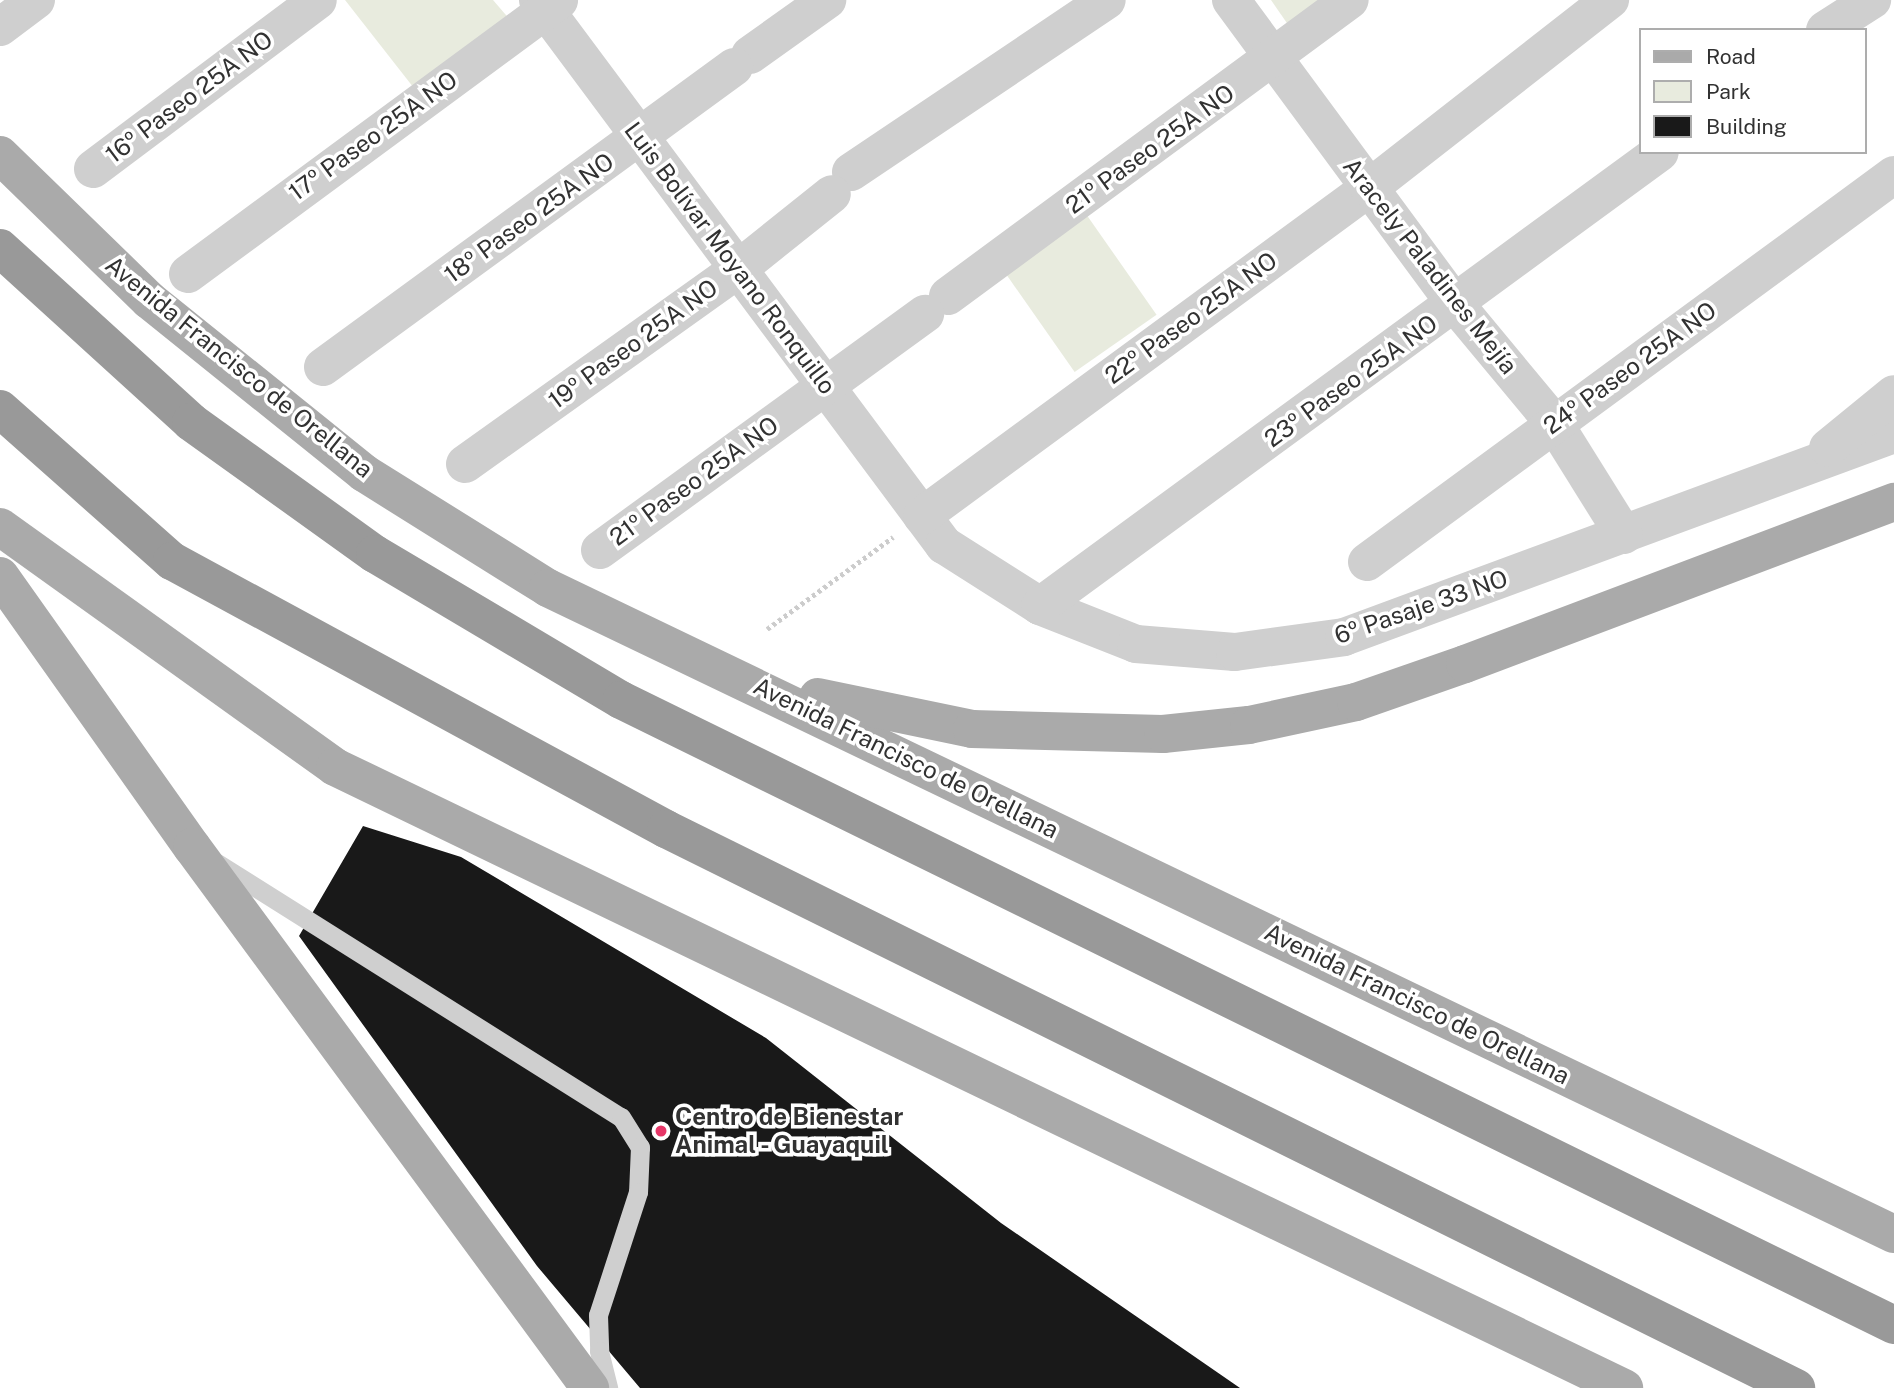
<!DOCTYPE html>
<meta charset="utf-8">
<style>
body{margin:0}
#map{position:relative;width:1894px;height:1388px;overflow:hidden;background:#fff;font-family:"Public Sans",sans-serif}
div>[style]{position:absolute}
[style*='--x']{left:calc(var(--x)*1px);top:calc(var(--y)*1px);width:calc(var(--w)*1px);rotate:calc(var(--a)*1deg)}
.green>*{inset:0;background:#e8ebde;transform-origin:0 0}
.building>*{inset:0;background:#191919}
.path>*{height:4.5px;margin-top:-2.25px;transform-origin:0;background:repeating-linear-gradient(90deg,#ccc 0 3.5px,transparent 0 7px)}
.lane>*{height:19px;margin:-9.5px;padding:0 9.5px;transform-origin:9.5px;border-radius:9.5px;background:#cfcfcf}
.street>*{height:38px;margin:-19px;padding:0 19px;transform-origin:19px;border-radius:19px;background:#cfcfcf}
.primary>*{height:38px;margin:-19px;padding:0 19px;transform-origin:19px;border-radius:19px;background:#aaa}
.highway>*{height:38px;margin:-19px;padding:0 19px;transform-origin:19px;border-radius:19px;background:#999}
.dots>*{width:19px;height:19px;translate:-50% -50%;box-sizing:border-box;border:4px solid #fff;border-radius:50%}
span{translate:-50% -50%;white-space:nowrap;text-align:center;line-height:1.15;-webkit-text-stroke:7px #fff;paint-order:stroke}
.street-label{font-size:24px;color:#323232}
.poi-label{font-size:24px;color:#323232;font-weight:700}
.left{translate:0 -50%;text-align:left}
.legend{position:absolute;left:1639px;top:28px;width:228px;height:126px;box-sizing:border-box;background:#fff;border:2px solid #adadad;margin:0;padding:9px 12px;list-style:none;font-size:21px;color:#323232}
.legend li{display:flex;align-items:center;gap:14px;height:35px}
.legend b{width:35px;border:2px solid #adadad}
</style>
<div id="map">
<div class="green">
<i style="clip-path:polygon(345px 0,493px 0,511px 21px,417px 92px)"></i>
<i style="clip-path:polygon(1271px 0,1329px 0,1291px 29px)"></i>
<i style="left:1086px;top:214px;width:123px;height:100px;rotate:55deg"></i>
</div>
<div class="building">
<i style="clip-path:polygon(363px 826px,461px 857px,766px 1038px,1001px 1223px,1240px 1388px,640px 1388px,537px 1266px,299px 936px)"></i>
</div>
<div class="path">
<i style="--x:767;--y:629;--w:156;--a:-36.1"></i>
</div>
<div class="lane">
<i style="--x:217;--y:863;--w:477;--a:32.2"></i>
<i style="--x:621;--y:1117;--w:36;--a:58"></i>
<i style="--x:640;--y:1147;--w:45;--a:92.5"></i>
<i style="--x:638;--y:1192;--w:129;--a:108"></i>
<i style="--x:598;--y:1315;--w:36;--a:88"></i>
<i style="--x:599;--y:1351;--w:38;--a:76"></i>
</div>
<div class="street">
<i style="--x:538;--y:0;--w:680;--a:53.32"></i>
<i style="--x:944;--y:545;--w:114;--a:32.4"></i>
<i style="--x:1040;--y:606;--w:103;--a:21.6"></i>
<i style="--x:1136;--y:644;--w:99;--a:4.6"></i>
<i style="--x:1235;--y:652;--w:110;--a:-7.8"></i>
<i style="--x:1344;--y:637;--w:586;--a:-20.26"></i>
<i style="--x:1231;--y:0;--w:379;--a:53.6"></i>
<i style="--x:1456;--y:305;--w:153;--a:50.3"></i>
<i style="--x:1554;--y:423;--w:132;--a:58"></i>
<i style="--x:0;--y:27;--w:45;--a:-36.9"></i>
<i style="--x:1825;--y:30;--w:56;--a:-32.6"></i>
<i style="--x:750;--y:55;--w:95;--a:-35.5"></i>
<i style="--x:93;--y:169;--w:281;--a:-36.9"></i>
<i style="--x:851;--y:172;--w:308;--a:-33.9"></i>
<i style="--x:188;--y:274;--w:461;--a:-36.4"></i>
<i style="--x:948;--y:296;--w:499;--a:-36.4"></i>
<i style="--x:323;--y:367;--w:509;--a:-36.13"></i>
<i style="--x:1828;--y:448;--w:85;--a:-39.3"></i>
<i style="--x:465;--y:464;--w:335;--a:-35.5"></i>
<i style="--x:738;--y:269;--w:120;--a:-38.6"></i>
<i style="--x:922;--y:516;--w:554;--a:-36.27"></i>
<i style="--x:1369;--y:188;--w:306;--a:-38"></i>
<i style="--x:600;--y:550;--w:402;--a:-36"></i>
<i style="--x:1367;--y:562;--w:654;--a:-36.29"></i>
<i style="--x:1040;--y:606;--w:768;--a:-36.21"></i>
</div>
<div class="primary">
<i style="--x:0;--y:155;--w:208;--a:44.2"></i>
<i style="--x:149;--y:300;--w:276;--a:38.8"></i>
<i style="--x:364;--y:473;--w:217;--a:32"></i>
<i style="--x:548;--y:588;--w:1493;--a:25.64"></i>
<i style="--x:0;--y:527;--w:412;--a:35.6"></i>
<i style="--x:335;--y:767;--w:1431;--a:25.72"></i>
<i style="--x:0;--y:576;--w:332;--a:54.7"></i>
<i style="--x:192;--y:847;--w:672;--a:53.66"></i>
<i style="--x:818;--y:697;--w:157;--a:11.7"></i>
<i style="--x:972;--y:729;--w:191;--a:1.5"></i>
<i style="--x:1163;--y:734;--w:86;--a:-6"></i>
<i style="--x:1249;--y:725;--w:109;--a:-12.1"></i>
<i style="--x:1356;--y:702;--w:115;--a:-19.2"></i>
<i style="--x:1465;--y:664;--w:459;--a:-20.7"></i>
</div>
<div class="highway">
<i style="--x:0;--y:248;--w:258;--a:42.3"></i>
<i style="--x:191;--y:422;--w:226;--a:35.7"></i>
<i style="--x:375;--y:554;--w:286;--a:30.7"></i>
<i style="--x:621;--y:700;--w:1418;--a:26.15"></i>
<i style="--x:0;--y:409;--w:230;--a:41.5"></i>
<i style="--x:172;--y:561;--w:562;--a:28.48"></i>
<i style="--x:666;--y:829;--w:1261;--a:26.32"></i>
</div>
<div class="dots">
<i style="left:661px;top:1131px;background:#e63768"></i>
</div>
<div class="street-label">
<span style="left:189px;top:97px;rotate:-37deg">16º Paseo 25A NO</span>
<span style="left:373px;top:136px;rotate:-36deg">17º Paseo 25A NO</span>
<span style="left:1150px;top:149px;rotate:-36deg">21º Paseo 25A NO</span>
<span style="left:529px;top:218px;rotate:-36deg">18º Paseo 25A NO</span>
<span style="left:730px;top:258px;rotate:53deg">Luis Bolívar Moyano Ronquillo</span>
<span style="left:1430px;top:266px;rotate:52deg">Aracely Paladines Mejía</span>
<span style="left:1191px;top:318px;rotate:-36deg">22º Paseo 25A NO</span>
<span style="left:633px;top:344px;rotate:-36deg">19º Paseo 25A NO</span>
<span style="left:239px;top:367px;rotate:39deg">Avenida Francisco de Orellana</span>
<span style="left:1630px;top:368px;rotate:-36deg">24º Paseo 25A NO</span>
<span style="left:1351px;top:381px;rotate:-36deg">23º Paseo 25A NO</span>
<span style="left:694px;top:481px;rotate:-36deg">21º Paseo 25A NO</span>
<span style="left:1421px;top:607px;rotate:-19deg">6º Pasaje 33 NO</span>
<span style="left:906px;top:758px;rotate:26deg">Avenida Francisco de Orellana</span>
<span style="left:1417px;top:1004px;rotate:26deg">Avenida Francisco de Orellana</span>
</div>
<div class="poi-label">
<span class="left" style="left:675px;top:1131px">Centro de Bienestar<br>Animal - Guayaquil</span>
</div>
<ul class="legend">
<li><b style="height:9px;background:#aaa"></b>Road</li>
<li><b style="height:19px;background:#e8ebde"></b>Park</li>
<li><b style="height:19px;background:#191919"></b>Building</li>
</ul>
</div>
